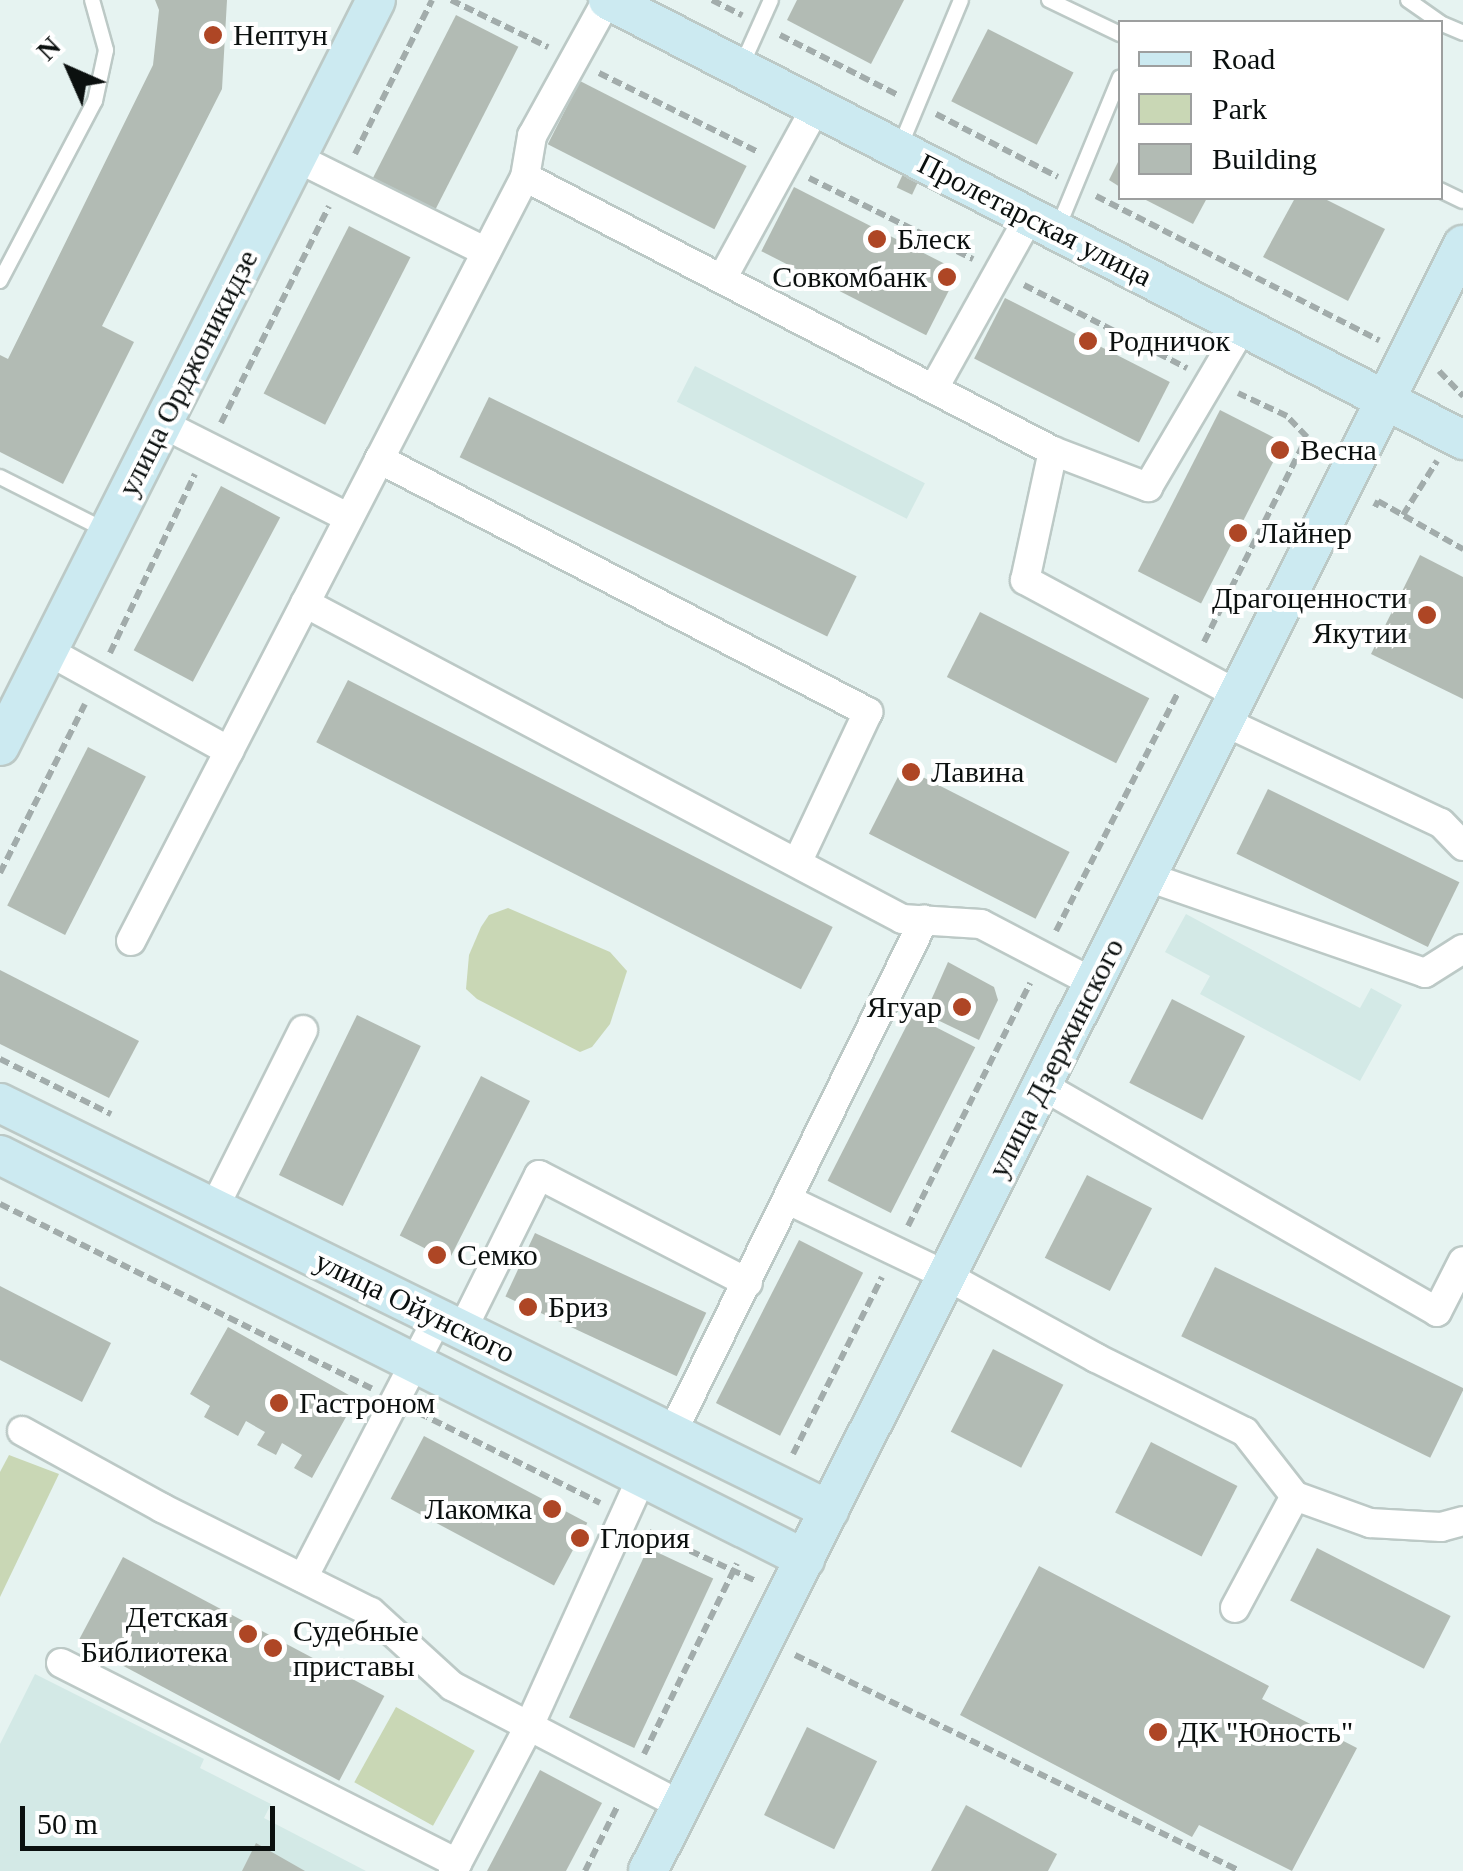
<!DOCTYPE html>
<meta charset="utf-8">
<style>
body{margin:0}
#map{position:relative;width:1463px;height:1871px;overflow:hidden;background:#e6f3f1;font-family:Georgia,serif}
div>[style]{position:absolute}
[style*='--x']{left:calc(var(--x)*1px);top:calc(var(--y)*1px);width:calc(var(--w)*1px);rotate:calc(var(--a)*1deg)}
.built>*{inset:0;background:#d3e9e6;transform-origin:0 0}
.green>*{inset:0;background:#c9d7b5;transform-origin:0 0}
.building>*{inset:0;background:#b2bbb4;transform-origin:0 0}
.path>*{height:6px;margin-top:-3px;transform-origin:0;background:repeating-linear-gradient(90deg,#a2acab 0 10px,transparent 0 15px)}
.roads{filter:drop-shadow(2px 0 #bcc9c6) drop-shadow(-2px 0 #bcc9c6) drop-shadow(0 2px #bcc9c6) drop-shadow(0 -2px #bcc9c6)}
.lane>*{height:14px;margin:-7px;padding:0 7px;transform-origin:7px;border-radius:7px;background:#fff}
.street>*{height:28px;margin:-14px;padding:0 14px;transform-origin:14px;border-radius:14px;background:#fff}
.secondary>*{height:38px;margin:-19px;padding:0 19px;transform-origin:19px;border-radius:19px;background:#cceaf1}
.dots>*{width:28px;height:28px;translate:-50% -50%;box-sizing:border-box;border:5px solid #fff;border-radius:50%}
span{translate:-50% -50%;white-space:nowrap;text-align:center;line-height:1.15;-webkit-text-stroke:8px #fff;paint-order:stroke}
.poi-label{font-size:30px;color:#0b100f}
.left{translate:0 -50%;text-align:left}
.right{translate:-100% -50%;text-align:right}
.street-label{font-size:30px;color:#0b100f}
.legend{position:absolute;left:1118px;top:20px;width:325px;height:180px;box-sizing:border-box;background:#fff;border:2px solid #9d9f9f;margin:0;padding:12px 18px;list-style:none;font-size:30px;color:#0b100f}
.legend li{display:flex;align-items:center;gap:20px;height:50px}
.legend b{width:50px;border:2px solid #9d9f9f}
.north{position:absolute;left:20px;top:20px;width:100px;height:100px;-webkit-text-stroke:8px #fff;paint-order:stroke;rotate:315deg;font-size:28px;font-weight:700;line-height:40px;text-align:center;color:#0b100f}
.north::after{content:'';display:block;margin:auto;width:35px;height:45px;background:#0b100f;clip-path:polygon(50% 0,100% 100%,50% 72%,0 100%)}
.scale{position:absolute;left:20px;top:1806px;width:255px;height:45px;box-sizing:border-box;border:5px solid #0b100f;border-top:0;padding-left:12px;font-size:30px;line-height:35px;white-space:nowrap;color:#0b100f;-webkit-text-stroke:8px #fff;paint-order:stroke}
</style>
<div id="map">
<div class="built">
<i style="left:695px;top:366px;width:258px;height:40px;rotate:27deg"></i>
<i style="clip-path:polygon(1186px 914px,1360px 1008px,1371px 988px,1402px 1005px,1360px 1081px,1200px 994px,1210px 976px,1165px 952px)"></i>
<i style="clip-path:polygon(35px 1674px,204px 1759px,200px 1768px,271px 1804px,264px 1818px,366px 1871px,0 1871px,0 1744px)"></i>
</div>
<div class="green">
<i style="clip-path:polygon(508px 908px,610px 952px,627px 971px,610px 1024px,592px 1047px,580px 1052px,477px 999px,466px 989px,469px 955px,481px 927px,489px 915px)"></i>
<i style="clip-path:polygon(9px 1455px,59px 1474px,0 1597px,0 1472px)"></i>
<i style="left:396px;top:1707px;width:90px;height:86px;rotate:29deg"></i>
</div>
<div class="building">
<i style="clip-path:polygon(155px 0,227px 0,222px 89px,102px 326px,134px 342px,63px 484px,0 452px,0 355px,8px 359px,153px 65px,159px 10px)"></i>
<i style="clip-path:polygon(797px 0,904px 0,871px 64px,787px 20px)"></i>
<i style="left:456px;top:15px;width:70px;height:183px;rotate:27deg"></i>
<i style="left:988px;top:29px;width:96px;height:81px;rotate:27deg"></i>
<i style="left:580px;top:81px;width:187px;height:71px;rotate:27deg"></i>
<i style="clip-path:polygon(1120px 158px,1120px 187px,1109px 180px)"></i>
<i style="left:903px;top:174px;width:17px;height:15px;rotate:25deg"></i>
<i style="left:794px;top:187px;width:185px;height:72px;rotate:27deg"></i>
<i style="clip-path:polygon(1142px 198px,1207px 198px,1193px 224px)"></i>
<i style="clip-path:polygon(1295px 198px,1323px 198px,1385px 229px,1348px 301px,1263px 257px)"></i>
<i style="left:349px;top:226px;width:69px;height:188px;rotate:27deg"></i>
<i style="left:1005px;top:298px;width:185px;height:68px;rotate:27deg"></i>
<i style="left:489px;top:397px;width:409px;height:67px;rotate:26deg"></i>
<i style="left:1220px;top:410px;width:71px;height:181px;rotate:27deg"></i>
<i style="left:221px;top:486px;width:67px;height:186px;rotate:28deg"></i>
<i style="clip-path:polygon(1420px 555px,1463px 577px,1463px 699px,1371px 654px)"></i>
<i style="left:980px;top:612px;width:190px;height:73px;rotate:27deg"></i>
<i style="left:348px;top:680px;width:544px;height:70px;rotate:27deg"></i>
<i style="left:88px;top:747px;width:65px;height:178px;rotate:27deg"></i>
<i style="left:903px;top:767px;width:187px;height:75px;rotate:27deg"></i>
<i style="left:1268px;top:789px;width:213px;height:72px;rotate:26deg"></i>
<i style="clip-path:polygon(948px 962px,994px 987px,998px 1000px,979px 1040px,925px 1014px)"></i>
<i style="clip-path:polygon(0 970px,139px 1041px,109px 1098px,0 1044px)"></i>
<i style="left:1172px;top:999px;width:82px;height:94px;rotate:27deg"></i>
<i style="left:357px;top:1015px;width:71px;height:178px;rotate:26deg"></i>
<i style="left:912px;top:1015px;width:71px;height:186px;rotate:27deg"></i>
<i style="left:481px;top:1076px;width:55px;height:179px;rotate:27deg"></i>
<i style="left:1087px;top:1175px;width:73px;height:93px;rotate:27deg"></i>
<i style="left:535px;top:1233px;width:189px;height:70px;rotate:25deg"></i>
<i style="left:799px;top:1240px;width:72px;height:183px;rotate:27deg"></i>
<i style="left:1215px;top:1267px;width:277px;height:77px;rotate:26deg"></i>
<i style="clip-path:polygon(0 1286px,111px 1343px,82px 1402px,0 1360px)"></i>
<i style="clip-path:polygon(228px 1327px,356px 1399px,312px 1478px,294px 1468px,302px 1455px,282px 1443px,276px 1455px,257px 1445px,265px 1432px,246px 1421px,238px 1436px,204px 1417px,210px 1406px,190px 1394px)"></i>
<i style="left:993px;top:1349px;width:79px;height:93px;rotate:27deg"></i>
<i style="left:424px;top:1436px;width:185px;height:71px;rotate:28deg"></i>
<i style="left:1151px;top:1442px;width:97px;height:79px;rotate:27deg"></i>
<i style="left:648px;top:1548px;width:72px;height:187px;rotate:25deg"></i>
<i style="left:1317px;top:1548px;width:150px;height:59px;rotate:27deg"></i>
<i style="left:123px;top:1557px;width:296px;height:96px;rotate:28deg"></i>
<i style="clip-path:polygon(1039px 1566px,1269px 1686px,1262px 1699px,1357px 1748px,1292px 1871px,1199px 1825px,1192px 1837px,960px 1715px)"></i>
<i style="left:807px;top:1727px;width:78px;height:98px;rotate:26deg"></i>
<i style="clip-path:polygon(540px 1770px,602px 1803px,566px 1871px,487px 1871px)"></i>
<i style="clip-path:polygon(966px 1805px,1057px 1854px,1048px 1871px,931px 1871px)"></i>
<i style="clip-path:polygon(256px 1843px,305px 1871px,242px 1871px)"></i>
</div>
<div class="path">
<i style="--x:451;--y:0;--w:108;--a:25.9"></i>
<i style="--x:712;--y:0;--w:34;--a:27"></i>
<i style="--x:780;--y:35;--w:132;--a:27"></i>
<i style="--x:599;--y:73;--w:178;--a:26.4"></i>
<i style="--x:936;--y:114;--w:137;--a:27.3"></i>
<i style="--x:355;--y:154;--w:172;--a:-63.4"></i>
<i style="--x:809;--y:178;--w:183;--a:26.3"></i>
<i style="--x:1096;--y:196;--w:318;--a:27"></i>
<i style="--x:1024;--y:285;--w:183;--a:27"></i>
<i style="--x:1439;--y:371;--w:35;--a:46"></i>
<i style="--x:221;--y:423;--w:242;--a:-63.5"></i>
<i style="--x:1375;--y:507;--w:7;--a:-63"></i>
<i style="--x:1378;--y:501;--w:98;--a:29.5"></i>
<i style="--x:1403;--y:515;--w:64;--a:-57.8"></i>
<i style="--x:1204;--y:642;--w:229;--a:-63.3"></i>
<i style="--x:1307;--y:437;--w:29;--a:-134"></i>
<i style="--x:1287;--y:416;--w:54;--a:-154.9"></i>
<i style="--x:110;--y:653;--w:198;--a:-64.6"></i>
<i style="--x:0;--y:873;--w:189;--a:-63.3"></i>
<i style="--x:1056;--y:931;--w:267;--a:-62.9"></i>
<i style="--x:0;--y:1059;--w:124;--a:26.4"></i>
<i style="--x:0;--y:1204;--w:415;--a:26.4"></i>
<i style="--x:908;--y:1226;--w:272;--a:-63.3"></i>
<i style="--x:419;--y:1413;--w:202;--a:26.4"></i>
<i style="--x:793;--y:1454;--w:198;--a:-63.3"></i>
<i style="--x:649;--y:1532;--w:118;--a:24.6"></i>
<i style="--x:795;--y:1655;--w:494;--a:25.9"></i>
<i style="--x:644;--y:1754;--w:212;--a:-64"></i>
<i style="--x:585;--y:1871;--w:74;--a:-63.4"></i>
</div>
<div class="roads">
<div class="lane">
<i style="--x:1049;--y:0;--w:79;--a:25.6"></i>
<i style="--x:1408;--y:0;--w:39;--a:35"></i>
<i style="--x:1440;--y:23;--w:25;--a:23"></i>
<i style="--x:741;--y:67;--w:73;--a:-65.9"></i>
<i style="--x:899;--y:149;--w:161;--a:-67.4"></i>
<i style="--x:1440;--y:190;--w:25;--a:26"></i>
<i style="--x:1057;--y:230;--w:165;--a:-67.6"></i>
<i style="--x:0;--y:281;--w:204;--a:-62.2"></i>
<i style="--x:95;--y:101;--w:52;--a:-77.8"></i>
<i style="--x:106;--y:50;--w:52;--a:-105.6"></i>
<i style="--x:0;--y:477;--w:120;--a:26.8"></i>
</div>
<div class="street">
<i style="--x:297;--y:158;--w:211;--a:26.4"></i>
<i style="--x:525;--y:177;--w:595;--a:27.43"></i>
<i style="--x:1053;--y:451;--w:102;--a:20.8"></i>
<i style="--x:1148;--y:487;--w:187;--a:-59.5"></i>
<i style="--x:723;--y:277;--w:194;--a:-61.3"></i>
<i style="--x:934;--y:388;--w:196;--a:-60.9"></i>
<i style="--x:163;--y:424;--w:208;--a:26.8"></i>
<i style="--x:1053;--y:451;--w:132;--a:102.2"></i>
<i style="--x:1025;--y:580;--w:243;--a:28.3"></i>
<i style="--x:379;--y:459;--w:551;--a:27.36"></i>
<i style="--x:868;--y:712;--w:165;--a:115.2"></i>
<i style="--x:305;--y:603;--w:675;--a:27.89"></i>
<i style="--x:902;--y:919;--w:79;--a:3.6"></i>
<i style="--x:981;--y:924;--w:127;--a:27.6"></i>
<i style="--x:48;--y:651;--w:207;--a:28.9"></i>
<i style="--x:1225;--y:722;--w:238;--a:25.1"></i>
<i style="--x:1441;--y:823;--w:32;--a:46"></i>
<i style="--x:1148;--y:877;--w:293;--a:19.1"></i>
<i style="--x:1425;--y:973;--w:45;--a:-32.3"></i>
<i style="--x:131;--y:941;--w:860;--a:-62.72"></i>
<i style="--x:525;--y:177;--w:42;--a:-80.3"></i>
<i style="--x:532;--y:136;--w:155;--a:-61.1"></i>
<i style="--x:1043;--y:1086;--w:454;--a:29.8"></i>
<i style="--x:1437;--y:1312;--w:57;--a:-63"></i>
<i style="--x:788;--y:1200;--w:176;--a:25.5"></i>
<i style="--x:947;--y:1276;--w:170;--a:28.8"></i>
<i style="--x:1096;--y:1358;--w:166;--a:26.4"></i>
<i style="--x:1245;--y:1432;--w:81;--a:52"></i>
<i style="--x:1295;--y:1496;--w:127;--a:118.2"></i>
<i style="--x:214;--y:1208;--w:199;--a:-63.4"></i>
<i style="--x:462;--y:1330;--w:173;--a:-63.6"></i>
<i style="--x:539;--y:1175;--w:235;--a:27.3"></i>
<i style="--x:22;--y:1431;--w:160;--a:28.8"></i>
<i style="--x:162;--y:1508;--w:233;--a:26.5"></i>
<i style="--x:371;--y:1612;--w:110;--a:42.4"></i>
<i style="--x:452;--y:1686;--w:258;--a:27.5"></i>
<i style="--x:672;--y:1433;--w:572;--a:-63.84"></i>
<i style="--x:1295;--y:1496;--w:80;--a:19.8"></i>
<i style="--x:1370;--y:1523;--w:71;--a:3.2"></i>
<i style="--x:1441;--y:1527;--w:23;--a:-15"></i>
<i style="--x:303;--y:1578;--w:293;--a:-62.6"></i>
<i style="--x:61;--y:1663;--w:444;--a:26.8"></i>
<i style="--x:453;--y:1871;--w:164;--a:-62.3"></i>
<i style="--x:529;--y:1726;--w:273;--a:-65.6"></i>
</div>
<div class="secondary">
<i style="--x:608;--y:0;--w:962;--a:27.23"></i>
<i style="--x:0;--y:746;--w:835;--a:-63.25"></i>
<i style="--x:0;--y:1103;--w:924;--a:26.15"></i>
<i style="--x:0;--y:1155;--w:901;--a:26.65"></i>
<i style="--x:648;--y:1871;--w:1819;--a:-63.38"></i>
</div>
</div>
<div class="dots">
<i style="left:213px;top:35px;background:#ae4625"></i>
<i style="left:877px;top:239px;background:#ae4625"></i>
<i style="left:947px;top:277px;background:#ae4625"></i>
<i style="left:1088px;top:341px;background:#ae4625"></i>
<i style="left:1280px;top:450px;background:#ae4625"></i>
<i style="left:1238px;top:533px;background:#ae4625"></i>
<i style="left:1427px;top:615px;background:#ae4625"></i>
<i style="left:911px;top:772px;background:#ae4625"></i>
<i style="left:962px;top:1007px;background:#ae4625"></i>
<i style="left:437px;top:1255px;background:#ae4625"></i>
<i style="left:528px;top:1307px;background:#ae4625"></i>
<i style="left:279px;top:1403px;background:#ae4625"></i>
<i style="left:552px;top:1509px;background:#ae4625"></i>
<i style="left:580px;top:1538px;background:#ae4625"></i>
<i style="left:248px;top:1634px;background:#ae4625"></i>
<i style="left:273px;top:1648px;background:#ae4625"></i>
<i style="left:1158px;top:1732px;background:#ae4625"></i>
</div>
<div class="poi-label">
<span class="left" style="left:233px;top:35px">Нептун</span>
<span class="left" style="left:897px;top:239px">Блеск</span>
<span class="right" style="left:927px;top:277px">Совкомбанк</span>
<span class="left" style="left:1108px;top:341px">Родничок</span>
<span class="left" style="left:1300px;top:450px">Весна</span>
<span class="left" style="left:1258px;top:533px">Лайнер</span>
<span class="right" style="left:1407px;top:615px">Драгоценности<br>Якутии</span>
<span class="left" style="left:931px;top:772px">Лавина</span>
<span class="right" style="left:942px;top:1007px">Ягуар</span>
<span class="left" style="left:457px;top:1255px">Семко</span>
<span class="left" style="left:548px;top:1307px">Бриз</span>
<span class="left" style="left:299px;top:1403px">Гастроном</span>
<span class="right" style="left:532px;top:1509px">Лакомка</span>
<span class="left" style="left:600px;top:1538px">Глория</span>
<span class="right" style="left:228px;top:1634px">Детская<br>Библиотека</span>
<span class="left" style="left:293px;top:1648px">Судебные<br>приставы</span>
<span class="left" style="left:1178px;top:1732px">ДК "Юность"</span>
</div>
<div class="street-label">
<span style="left:1035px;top:220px;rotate:27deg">Пролетарская улица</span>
<span style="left:188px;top:373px;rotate:-63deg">улица Орджоникидзе</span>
<span style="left:1056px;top:1058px;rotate:-63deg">улица Дзержинского</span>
<span style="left:415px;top:1307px;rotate:26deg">улица Ойунского</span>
</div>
<ul class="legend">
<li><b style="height:12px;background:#cceaf1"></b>Road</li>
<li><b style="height:28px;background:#c9d7b5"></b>Park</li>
<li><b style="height:28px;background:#b2bbb4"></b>Building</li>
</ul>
<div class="north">N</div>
<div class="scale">50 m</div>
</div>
